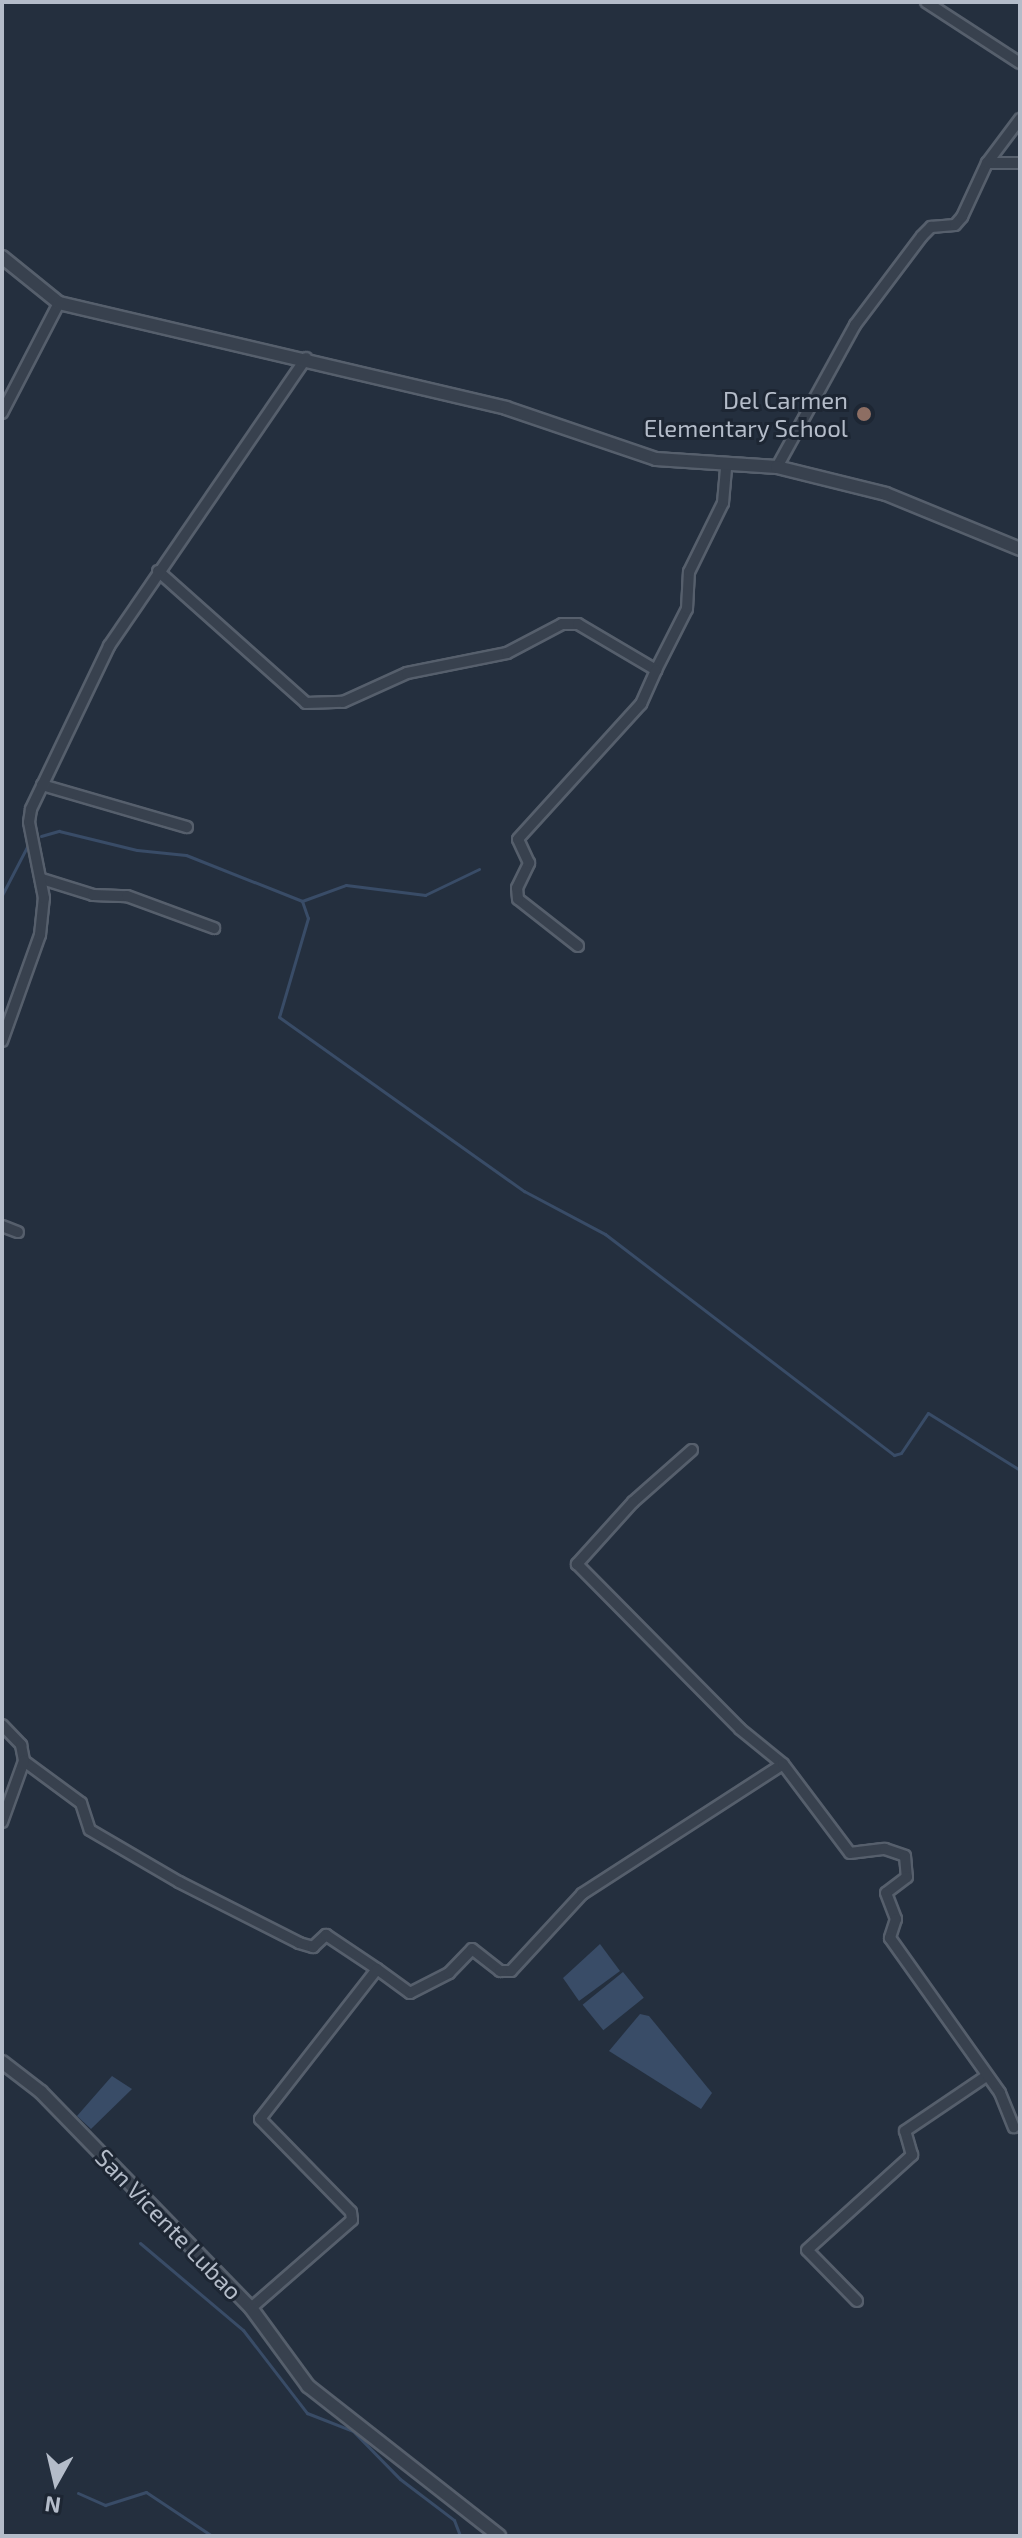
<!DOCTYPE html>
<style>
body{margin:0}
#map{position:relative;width:1022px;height:2538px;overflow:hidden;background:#242f3e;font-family:"Exo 2",sans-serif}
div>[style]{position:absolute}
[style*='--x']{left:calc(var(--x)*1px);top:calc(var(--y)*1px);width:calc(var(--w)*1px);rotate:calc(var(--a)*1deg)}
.water>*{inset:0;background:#394c67;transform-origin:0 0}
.stream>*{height:3px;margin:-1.5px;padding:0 1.5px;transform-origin:1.5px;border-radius:1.5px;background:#394c67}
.roads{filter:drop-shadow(2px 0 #565f6c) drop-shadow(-2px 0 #565f6c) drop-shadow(0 2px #565f6c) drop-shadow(0 -2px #565f6c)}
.minor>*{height:10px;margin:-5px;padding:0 5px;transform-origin:5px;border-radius:5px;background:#38414e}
.tertiary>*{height:12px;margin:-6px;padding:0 6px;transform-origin:6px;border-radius:6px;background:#38414e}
.dots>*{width:22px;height:22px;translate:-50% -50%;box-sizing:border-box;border:4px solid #1d2633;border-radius:50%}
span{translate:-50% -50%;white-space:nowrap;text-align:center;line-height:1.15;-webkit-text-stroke:6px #1d2633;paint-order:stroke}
.poi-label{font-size:24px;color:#b4bcc9}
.right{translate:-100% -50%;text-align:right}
.street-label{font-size:24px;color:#b4bcc9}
.frame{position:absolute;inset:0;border:4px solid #b4bcc9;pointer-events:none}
.north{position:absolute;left:16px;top:2442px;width:80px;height:80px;-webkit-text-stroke:6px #1d2633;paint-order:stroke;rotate:188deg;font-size:22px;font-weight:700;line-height:32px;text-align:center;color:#b4bcc9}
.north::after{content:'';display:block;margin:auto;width:28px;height:36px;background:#b4bcc9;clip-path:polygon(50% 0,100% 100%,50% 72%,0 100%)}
</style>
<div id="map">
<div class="water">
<i style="clip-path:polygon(600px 1944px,620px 1971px,579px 2001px,563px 1978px)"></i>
<i style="left:623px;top:1972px;width:33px;height:52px;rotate:51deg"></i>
<i style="clip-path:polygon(640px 2014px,649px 2016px,712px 2093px,701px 2109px,609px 2051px)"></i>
<i style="clip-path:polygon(112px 2076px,132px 2089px,91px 2129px,77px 2116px)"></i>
</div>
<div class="stream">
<i style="--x:989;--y:529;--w:19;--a:25"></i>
<i style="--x:41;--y:836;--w:19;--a:-16"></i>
<i style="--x:59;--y:831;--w:80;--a:13.7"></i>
<i style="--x:137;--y:850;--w:49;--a:5.8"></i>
<i style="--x:186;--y:855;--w:125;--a:21.6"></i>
<i style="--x:302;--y:901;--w:18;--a:71"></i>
<i style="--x:308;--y:918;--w:103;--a:106.3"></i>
<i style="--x:279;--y:1017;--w:301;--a:35.4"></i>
<i style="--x:524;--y:1191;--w:92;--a:28"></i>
<i style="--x:605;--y:1234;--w:364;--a:37.4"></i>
<i style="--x:894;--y:1455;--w:7;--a:-16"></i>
<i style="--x:901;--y:1453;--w:48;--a:-56"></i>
<i style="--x:928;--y:1413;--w:108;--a:31.8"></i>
<i style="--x:2;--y:895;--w:61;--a:-62.6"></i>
<i style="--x:302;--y:901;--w:47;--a:-20"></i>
<i style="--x:346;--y:885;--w:80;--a:7.2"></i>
<i style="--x:425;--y:895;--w:60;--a:-25.7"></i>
<i style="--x:140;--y:2243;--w:135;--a:40.2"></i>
<i style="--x:243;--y:2330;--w:105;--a:52.4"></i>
<i style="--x:307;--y:2413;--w:49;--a:21.4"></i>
<i style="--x:353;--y:2431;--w:67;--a:45.6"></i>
<i style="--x:400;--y:2479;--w:68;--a:37.2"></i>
<i style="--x:454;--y:2520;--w:17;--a:69"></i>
<i style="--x:78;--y:2493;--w:30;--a:24"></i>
<i style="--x:105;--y:2505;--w:43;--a:-17.6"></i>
<i style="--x:146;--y:2492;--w:79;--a:33.7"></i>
</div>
<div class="roads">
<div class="minor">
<i style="--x:926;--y:2;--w:112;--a:33"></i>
<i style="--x:987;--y:163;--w:33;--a:0"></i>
<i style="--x:2;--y:413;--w:124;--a:-62.6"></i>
<i style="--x:777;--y:467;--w:162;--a:-61.2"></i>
<i style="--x:855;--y:325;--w:111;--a:-53"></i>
<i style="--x:922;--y:236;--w:13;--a:-45"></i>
<i style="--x:931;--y:227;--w:24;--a:-5"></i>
<i style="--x:955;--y:225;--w:11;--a:-49"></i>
<i style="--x:962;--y:217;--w:60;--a:-65.2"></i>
<i style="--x:987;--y:163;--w:55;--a:-53.1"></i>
<i style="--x:158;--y:571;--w:198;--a:41.7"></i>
<i style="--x:306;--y:703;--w:37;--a:-2"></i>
<i style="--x:343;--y:702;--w:70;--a:-24.4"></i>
<i style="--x:407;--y:673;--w:102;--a:-11.3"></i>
<i style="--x:507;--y:653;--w:62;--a:-27.8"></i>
<i style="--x:562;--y:624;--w:16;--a:0"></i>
<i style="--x:578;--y:624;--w:91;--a:30.5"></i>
<i style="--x:656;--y:670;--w:68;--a:-63.1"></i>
<i style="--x:687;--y:609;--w:37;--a:-87"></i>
<i style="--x:689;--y:572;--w:77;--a:-63.8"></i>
<i style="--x:723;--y:503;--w:38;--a:-85"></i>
<i style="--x:42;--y:785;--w:151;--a:16.2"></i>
<i style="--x:42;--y:879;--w:53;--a:17.4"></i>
<i style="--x:93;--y:895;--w:34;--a:2"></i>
<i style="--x:127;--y:896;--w:93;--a:20.2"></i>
<i style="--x:578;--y:946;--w:76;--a:-141.9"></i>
<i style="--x:518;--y:899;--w:11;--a:-95"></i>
<i style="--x:517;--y:888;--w:28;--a:-64"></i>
<i style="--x:529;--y:863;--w:26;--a:-115"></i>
<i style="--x:518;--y:839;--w:183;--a:-47.7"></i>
<i style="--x:641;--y:704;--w:37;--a:-66"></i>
<i style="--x:2;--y:1041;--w:113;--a:-70.3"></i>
<i style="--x:40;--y:935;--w:37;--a:-84"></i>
<i style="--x:44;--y:898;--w:77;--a:-101.2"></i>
<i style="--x:29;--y:822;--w:13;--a:-81"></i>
<i style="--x:31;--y:809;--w:181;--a:-64.4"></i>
<i style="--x:109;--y:646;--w:349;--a:-55.6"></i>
<i style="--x:2;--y:1226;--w:17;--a:21"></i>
<i style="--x:692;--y:1450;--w:79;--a:138.6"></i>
<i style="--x:633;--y:1502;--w:84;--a:132.1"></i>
<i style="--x:577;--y:1564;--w:232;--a:45.3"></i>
<i style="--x:740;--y:1729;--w:55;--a:39.1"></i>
<i style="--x:2;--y:1725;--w:28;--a:46"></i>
<i style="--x:21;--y:1745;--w:16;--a:79"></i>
<i style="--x:24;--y:1761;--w:71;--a:36.4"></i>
<i style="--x:81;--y:1803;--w:28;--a:72"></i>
<i style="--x:90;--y:1830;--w:103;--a:30.3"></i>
<i style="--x:179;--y:1882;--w:135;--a:26.9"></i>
<i style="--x:299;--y:1943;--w:15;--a:16"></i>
<i style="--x:313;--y:1947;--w:18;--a:-43"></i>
<i style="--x:326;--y:1935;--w:61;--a:33.7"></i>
<i style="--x:2;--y:1822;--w:65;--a:-70.2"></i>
<i style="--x:857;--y:2301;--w:71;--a:-134.4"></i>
<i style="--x:807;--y:2250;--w:142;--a:-42.1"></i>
<i style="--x:912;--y:2155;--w:25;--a:-106"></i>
<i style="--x:905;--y:2131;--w:97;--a:-34"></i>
<i style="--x:251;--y:2308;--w:134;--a:-41.1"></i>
<i style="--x:352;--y:2220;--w:8;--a:-97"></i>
<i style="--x:351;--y:2212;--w:130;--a:-134.4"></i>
<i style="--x:260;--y:2119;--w:190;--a:-52"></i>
<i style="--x:377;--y:1969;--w:41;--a:36"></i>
<i style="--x:410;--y:1993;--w:44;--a:-27.1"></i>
<i style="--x:449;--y:1973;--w:33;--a:-46"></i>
<i style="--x:472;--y:1949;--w:36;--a:38"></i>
<i style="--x:500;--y:1971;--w:11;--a:0"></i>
<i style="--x:511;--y:1971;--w:105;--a:-47.3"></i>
<i style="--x:582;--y:1894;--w:239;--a:-32.9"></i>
<i style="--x:783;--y:1764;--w:111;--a:53"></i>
<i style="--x:850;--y:1853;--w:35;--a:-7"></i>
<i style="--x:885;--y:1849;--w:21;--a:19"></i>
<i style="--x:905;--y:1856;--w:21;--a:85"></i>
<i style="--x:907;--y:1877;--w:26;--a:143"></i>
<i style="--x:886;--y:1893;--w:28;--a:69"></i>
<i style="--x:896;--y:1919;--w:20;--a:108"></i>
<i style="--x:890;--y:1938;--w:190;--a:54.6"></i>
<i style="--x:1000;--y:2093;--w:37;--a:68"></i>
</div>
<div class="tertiary">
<i style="--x:2;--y:257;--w:73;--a:38.9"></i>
<i style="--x:59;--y:303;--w:459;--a:13.2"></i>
<i style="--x:506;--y:408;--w:158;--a:18.8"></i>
<i style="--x:656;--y:459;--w:121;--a:3.8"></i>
<i style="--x:777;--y:467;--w:112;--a:13.9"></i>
<i style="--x:886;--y:494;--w:145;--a:22.3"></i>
<i style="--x:2;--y:2062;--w:49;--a:37.6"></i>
<i style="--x:41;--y:2092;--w:301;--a:45.8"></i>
<i style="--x:251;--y:2308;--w:97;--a:53.8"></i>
<i style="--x:308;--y:2386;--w:243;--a:38.1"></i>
</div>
</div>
<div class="dots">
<i style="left:864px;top:414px;background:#8d6e63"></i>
</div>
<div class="poi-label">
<span class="right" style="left:848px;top:414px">Del Carmen<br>Elementary School</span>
</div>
<div class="street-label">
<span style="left:169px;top:2224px;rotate:46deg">San Vicente Lubao</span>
</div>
<div class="frame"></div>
<div class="north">N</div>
</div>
